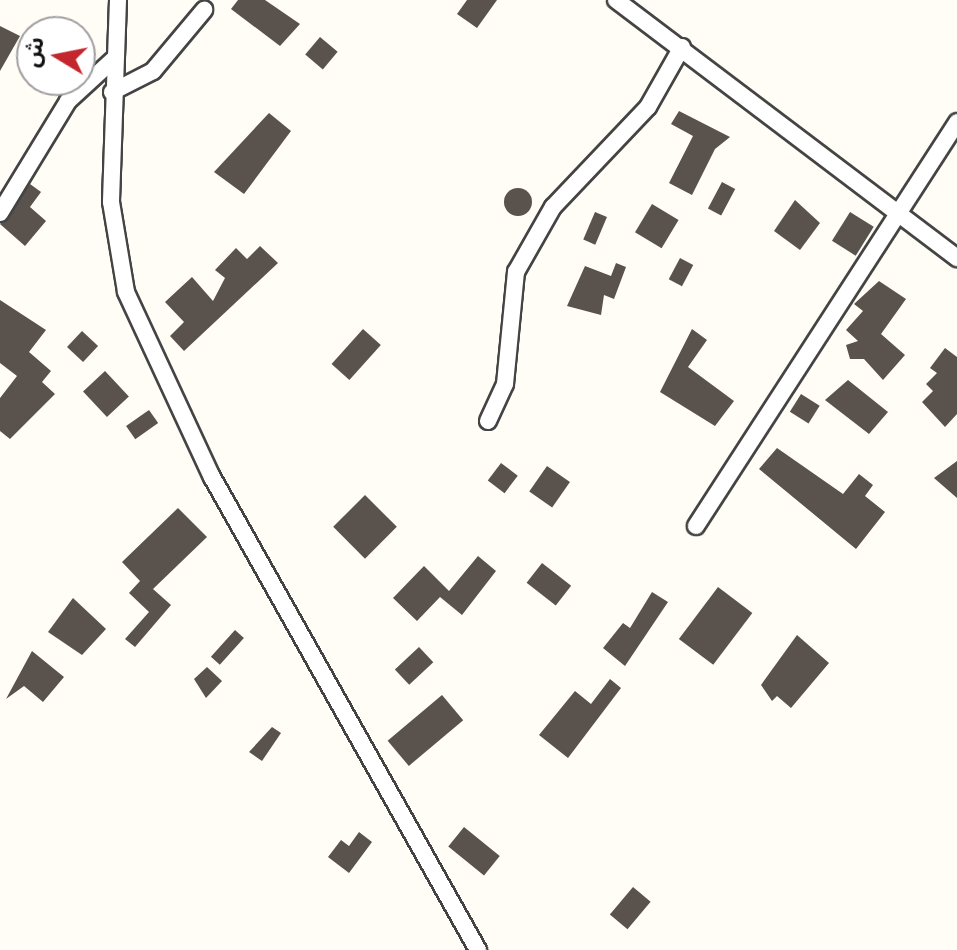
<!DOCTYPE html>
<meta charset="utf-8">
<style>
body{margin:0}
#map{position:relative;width:957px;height:950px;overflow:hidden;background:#fffdf5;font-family:"Crimson Pro","Noto Sans Arabic",serif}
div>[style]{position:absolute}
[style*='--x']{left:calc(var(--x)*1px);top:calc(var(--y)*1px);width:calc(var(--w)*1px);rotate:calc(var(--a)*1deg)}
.building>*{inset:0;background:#5a524d;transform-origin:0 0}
.round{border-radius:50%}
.roads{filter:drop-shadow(2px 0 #444) drop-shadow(-2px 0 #444) drop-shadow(0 2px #444) drop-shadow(0 -2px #444)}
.minor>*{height:16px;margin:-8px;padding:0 8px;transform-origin:8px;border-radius:8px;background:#fff}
span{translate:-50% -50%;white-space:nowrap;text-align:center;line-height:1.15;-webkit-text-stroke:8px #fff;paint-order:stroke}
.north{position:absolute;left:16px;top:16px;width:80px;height:80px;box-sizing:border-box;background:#fff;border:2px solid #a0a0a0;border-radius:50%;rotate:280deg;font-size:22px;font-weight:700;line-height:32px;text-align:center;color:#111}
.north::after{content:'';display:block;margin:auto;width:28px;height:36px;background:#c4262e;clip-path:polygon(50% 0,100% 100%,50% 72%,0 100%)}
</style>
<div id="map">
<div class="building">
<i style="clip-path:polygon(238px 0,265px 0,300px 24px,280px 46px,231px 9px)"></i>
<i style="clip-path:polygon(467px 0,497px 0,477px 28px,457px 14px)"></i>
<i style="clip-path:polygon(0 26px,20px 36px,0 71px)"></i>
<i style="left:320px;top:37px;width:23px;height:23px;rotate:40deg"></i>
<i style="clip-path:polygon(679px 111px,730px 137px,715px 149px,692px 195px,669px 183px,693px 136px,671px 124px)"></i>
<i style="clip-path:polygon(269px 113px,291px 131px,244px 194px,214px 172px)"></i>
<i style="left:722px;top:182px;width:15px;height:30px;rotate:28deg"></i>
<i style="clip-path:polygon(30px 184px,41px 192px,30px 207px,46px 221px,25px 246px,0 224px)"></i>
<i class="round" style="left:504px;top:188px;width:28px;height:28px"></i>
<i style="clip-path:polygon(795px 200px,820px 223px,800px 250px,774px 231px)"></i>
<i style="left:652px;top:204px;width:31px;height:33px;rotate:31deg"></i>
<i style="left:595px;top:212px;width:13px;height:30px;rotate:23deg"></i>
<i style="left:850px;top:212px;width:28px;height:34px;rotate:32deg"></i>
<i style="clip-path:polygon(260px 246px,278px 263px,184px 351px,170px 336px,184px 322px,165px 302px,192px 277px,213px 301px,225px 278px,215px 270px,236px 248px,247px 259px)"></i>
<i style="left:680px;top:258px;width:15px;height:24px;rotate:28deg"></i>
<i style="clip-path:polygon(616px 263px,626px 267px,614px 299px,604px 295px,601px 315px,567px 306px,585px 266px,611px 276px)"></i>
<i style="clip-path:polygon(879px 281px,906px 299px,881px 334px,905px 355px,883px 380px,864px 359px,850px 359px,846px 345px,858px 341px,846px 330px,863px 311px,854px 304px)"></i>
<i style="clip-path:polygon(0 300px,46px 330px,29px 352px,51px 371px,42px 382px,55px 394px,10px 439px,0 431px,0 398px,17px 376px,0 363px)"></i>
<i style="left:363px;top:329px;width:24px;height:47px;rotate:42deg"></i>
<i style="clip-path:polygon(692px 329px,707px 340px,688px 367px,734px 401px,715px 426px,660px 392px)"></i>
<i style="left:82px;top:331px;width:22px;height:22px;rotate:43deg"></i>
<i style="clip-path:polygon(945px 348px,957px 357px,957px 414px,945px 427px,922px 402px,933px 391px,926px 384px,937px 373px,930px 368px)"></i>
<i style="left:105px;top:371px;width:35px;height:30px;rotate:47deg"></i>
<i style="clip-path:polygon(848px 380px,888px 412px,869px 434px,825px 400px)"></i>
<i style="left:801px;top:394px;width:22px;height:21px;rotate:32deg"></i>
<i style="left:149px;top:410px;width:16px;height:28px;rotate:55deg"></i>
<i style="clip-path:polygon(777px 448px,843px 494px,859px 474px,873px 485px,865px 496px,885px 512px,856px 549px,759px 469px)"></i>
<i style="clip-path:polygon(957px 461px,957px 498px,934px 478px)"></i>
<i style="left:501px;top:463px;width:21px;height:22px;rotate:37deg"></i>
<i style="left:547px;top:466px;width:28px;height:31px;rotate:35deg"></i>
<i style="left:365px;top:495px;width:45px;height:45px;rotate:45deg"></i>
<i style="clip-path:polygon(178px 508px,207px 537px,153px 589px,171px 605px,135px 647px,125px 639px,149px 612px,129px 593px,140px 581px,122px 562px)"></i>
<i style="clip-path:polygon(478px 556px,496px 571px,462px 615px,440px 597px,417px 621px,393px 598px,424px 566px,449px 591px)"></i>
<i style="left:542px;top:563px;width:37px;height:25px;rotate:38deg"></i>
<i style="left:718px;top:587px;width:43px;height:65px;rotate:37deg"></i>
<i style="clip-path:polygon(652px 592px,668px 602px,625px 666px,603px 648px,623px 623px,630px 628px)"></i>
<i style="clip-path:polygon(73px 598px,106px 629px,82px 655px,48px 632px)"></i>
<i style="left:235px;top:630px;width:12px;height:36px;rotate:42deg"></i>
<i style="clip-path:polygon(797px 635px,829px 663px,791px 708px,777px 696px,772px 701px,761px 685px)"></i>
<i style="left:419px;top:647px;width:21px;height:33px;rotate:47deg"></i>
<i style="clip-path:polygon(32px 651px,64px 677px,43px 702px,24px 686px,6px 699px)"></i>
<i style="clip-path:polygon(207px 667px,222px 681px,206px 698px,194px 679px)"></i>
<i style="clip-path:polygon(610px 679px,621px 688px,568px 758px,539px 735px,575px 691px,591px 704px)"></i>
<i style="left:442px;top:695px;width:33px;height:71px;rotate:50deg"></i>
<i style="clip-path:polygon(272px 727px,281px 733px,262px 761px,249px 752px)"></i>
<i style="left:464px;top:827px;width:46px;height:25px;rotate:39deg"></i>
<i style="clip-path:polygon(359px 832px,372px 842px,349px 873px,328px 857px,341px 840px,349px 846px)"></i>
<i style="left:633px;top:887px;width:23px;height:36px;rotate:40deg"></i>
</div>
<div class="roads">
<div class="minor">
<i style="--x:118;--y:0;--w:202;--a:92"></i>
<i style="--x:111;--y:202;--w:91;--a:80.5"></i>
<i style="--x:126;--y:292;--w:204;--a:65.1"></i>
<i style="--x:212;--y:477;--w:543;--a:60.65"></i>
<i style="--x:616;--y:0;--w:428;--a:37.1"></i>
<i style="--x:112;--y:92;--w:46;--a:-27.1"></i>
<i style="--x:153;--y:71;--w:80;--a:-50.1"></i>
<i style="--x:0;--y:213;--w:131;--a:-58.7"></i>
<i style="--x:68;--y:101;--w:62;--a:-42.4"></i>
<i style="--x:488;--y:421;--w:41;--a:-65.3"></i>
<i style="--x:505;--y:384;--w:113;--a:-84.4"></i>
<i style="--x:516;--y:272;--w:75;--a:-60.4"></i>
<i style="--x:553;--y:207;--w:138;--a:-46.5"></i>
<i style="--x:648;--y:107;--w:69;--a:-60.5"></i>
<i style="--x:696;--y:526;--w:481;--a:-57.1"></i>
</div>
</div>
<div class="north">ش</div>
</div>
